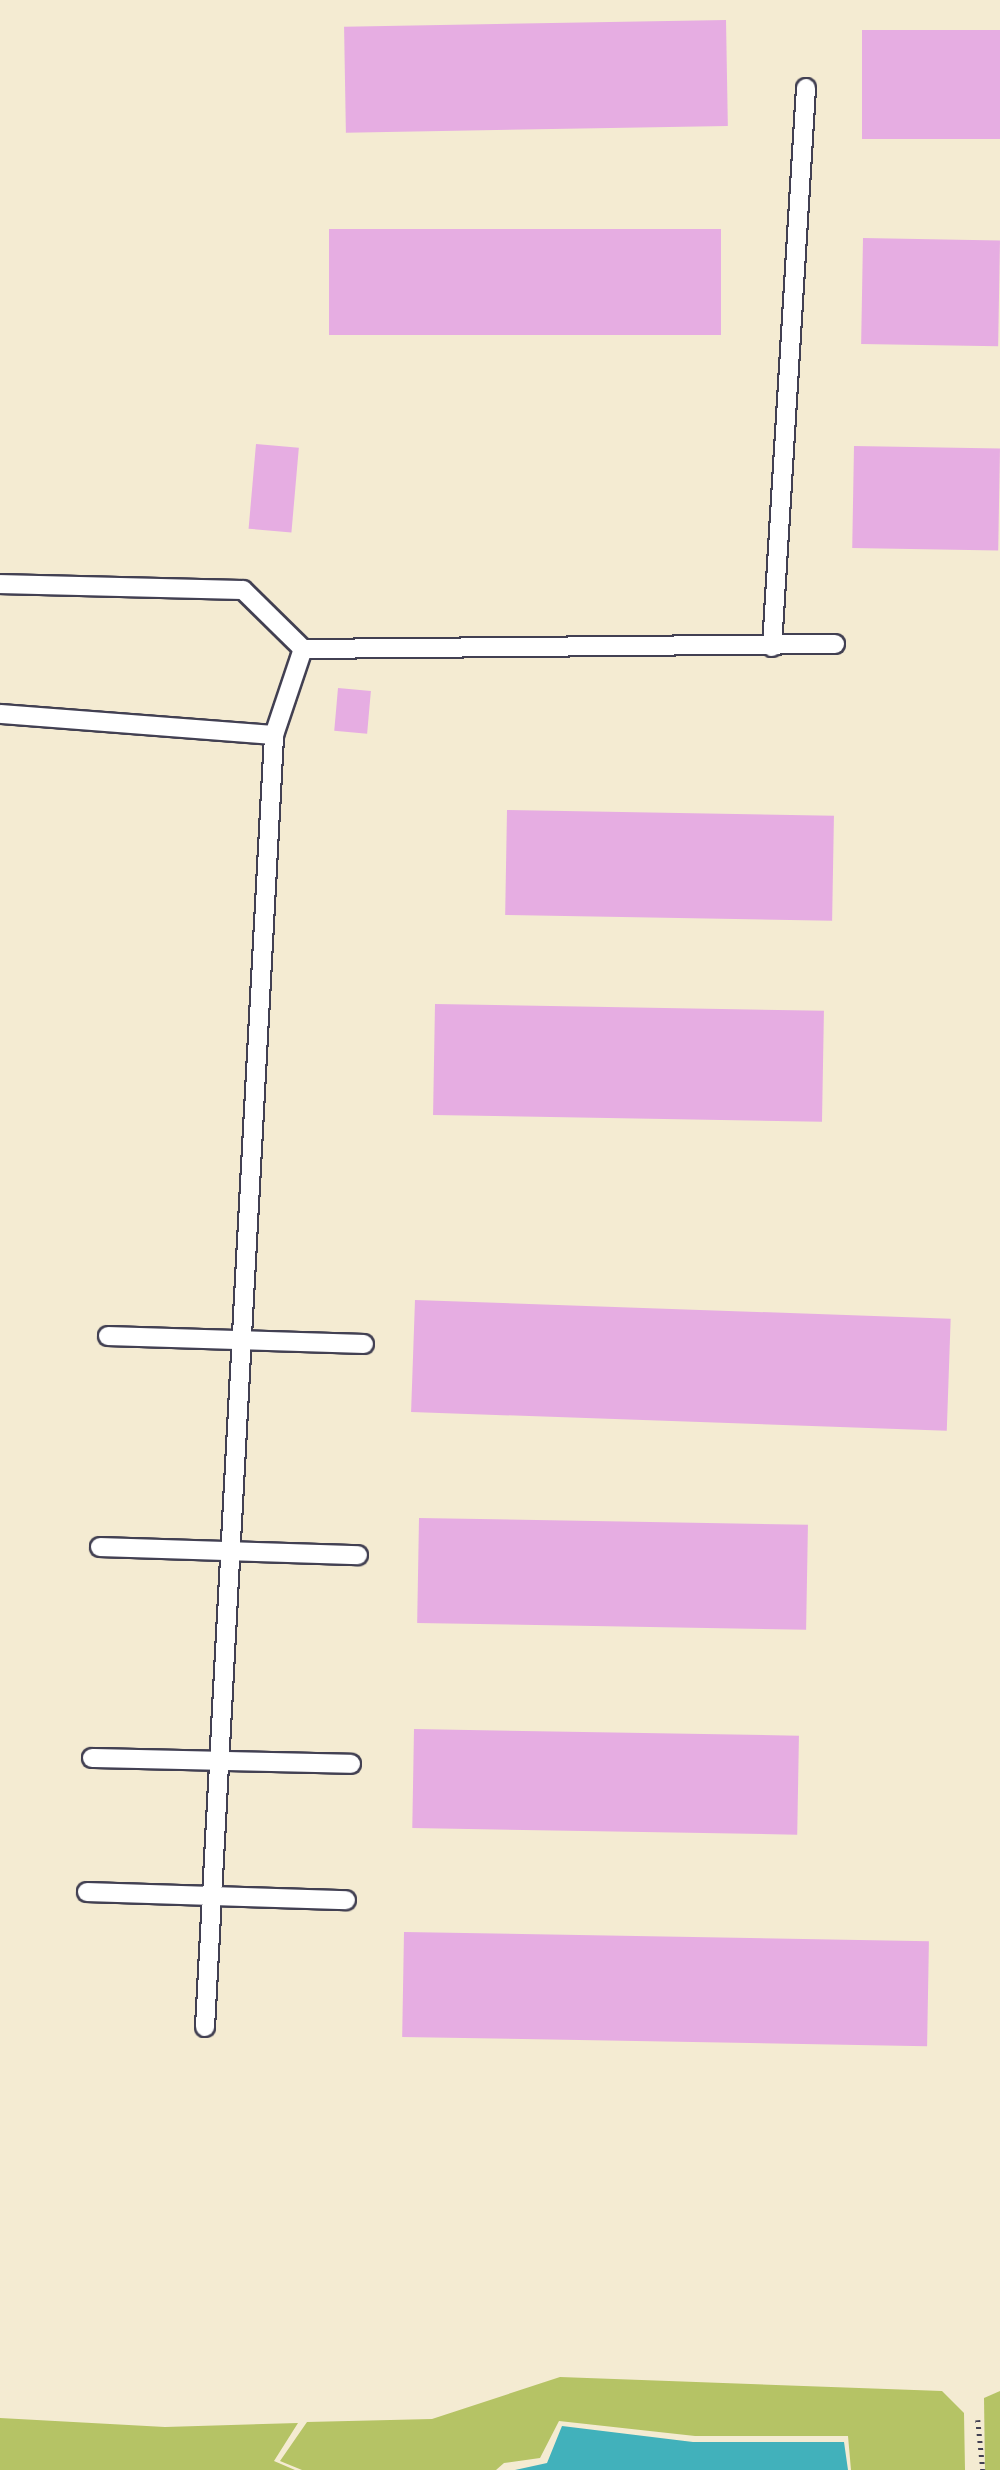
<!DOCTYPE html>
<style>
body{margin:0}
#map{position:relative;width:1000px;height:2470px;overflow:hidden;background:#f4ebd2;font-family:"Old Standard TT",serif}
div>[style]{position:absolute}
[style*='--x']{left:calc(var(--x)*1px);top:calc(var(--y)*1px);width:calc(var(--w)*1px);rotate:calc(var(--a)*1deg)}
.green>*{inset:0;background:#b5c365}
.water>*{inset:0;background:#41b1bb}
.building>*{inset:0;background:#e6ade2;transform-origin:0 0}
.path>*{height:4.5px;margin-top:-2.25px;transform-origin:0;background:repeating-linear-gradient(90deg,#424052 0 2px,transparent 0 7px)}
.roads{filter:drop-shadow(2px 0 #424052) drop-shadow(-2px 0 #424052) drop-shadow(0 2px #424052) drop-shadow(0 -2px #424052)}
.service>*{height:18px;margin:-9px;padding:0 9px;transform-origin:9px;border-radius:9px;background:#fff}
span{translate:-50% -50%;white-space:nowrap;text-align:center;line-height:1.15;-webkit-text-stroke:6px #fcf5e5;paint-order:stroke}
</style>
<div id="map">
<div class="green">
<i style="clip-path:polygon(560px 2377px,942px 2391px,964px 2413px,965px 2470px,851px 2470px,848px 2436px,695px 2436px,559px 2421px,540px 2458px,504px 2463px,496px 2470px,302px 2470px,280px 2461px,307px 2422px,432px 2419px)"></i>
<i style="clip-path:polygon(1000px 2391px,1000px 2470px,985px 2470px,984px 2398px)"></i>
<i style="clip-path:polygon(0 2418px,165px 2427px,298px 2423px,274px 2461px,295px 2470px,0 2470px)"></i>
</div>
<div class="water">
<i style="clip-path:polygon(562px 2426px,693px 2442px,844px 2442px,848px 2470px,515px 2470px,547px 2463px)"></i>
</div>
<div class="building">
<i style="left:726px;top:20px;width:106px;height:382px;rotate:89deg"></i>
<i style="left:862px;top:30px;width:138px;height:109px"></i>
<i style="left:329px;top:229px;width:392px;height:106px"></i>
<i style="left:863px;top:238px;width:137px;height:106px;rotate:1deg"></i>
<i style="left:256px;top:444px;width:43px;height:85px;rotate:5deg"></i>
<i style="left:854px;top:446px;width:146px;height:102px;rotate:1deg"></i>
<i style="left:338px;top:688px;width:33px;height:43px;rotate:5deg"></i>
<i style="left:507px;top:810px;width:327px;height:105px;rotate:1deg"></i>
<i style="left:435px;top:1004px;width:389px;height:111px;rotate:1deg"></i>
<i style="left:415px;top:1300px;width:536px;height:112px;rotate:2deg"></i>
<i style="left:419px;top:1518px;width:389px;height:105px;rotate:1deg"></i>
<i style="left:414px;top:1729px;width:385px;height:99px;rotate:1deg"></i>
<i style="left:404px;top:1932px;width:525px;height:105px;rotate:1deg"></i>
</div>
<div class="path">
<i style="--x:978;--y:2420;--w:50;--a:84.3"></i>
</div>
<div class="roads">
<div class="service">
<i style="--x:0;--y:584;--w:243;--a:1.4"></i>
<i style="--x:243;--y:590;--w:84;--a:44.5"></i>
<i style="--x:772;--y:647;--w:560;--a:-86.52"></i>
<i style="--x:0;--y:714;--w:275;--a:4.4"></i>
<i style="--x:108;--y:1336;--w:256;--a:1.8"></i>
<i style="--x:100;--y:1547;--w:258;--a:1.8"></i>
<i style="--x:92;--y:1758;--w:259;--a:1.3"></i>
<i style="--x:87;--y:1892;--w:259;--a:1.8"></i>
<i style="--x:205;--y:2027;--w:1294;--a:-86.94"></i>
<i style="--x:274;--y:735;--w:91;--a:-71.4"></i>
<i style="--x:303;--y:649;--w:532;--a:-0.54"></i>
</div>
</div>
</div>
